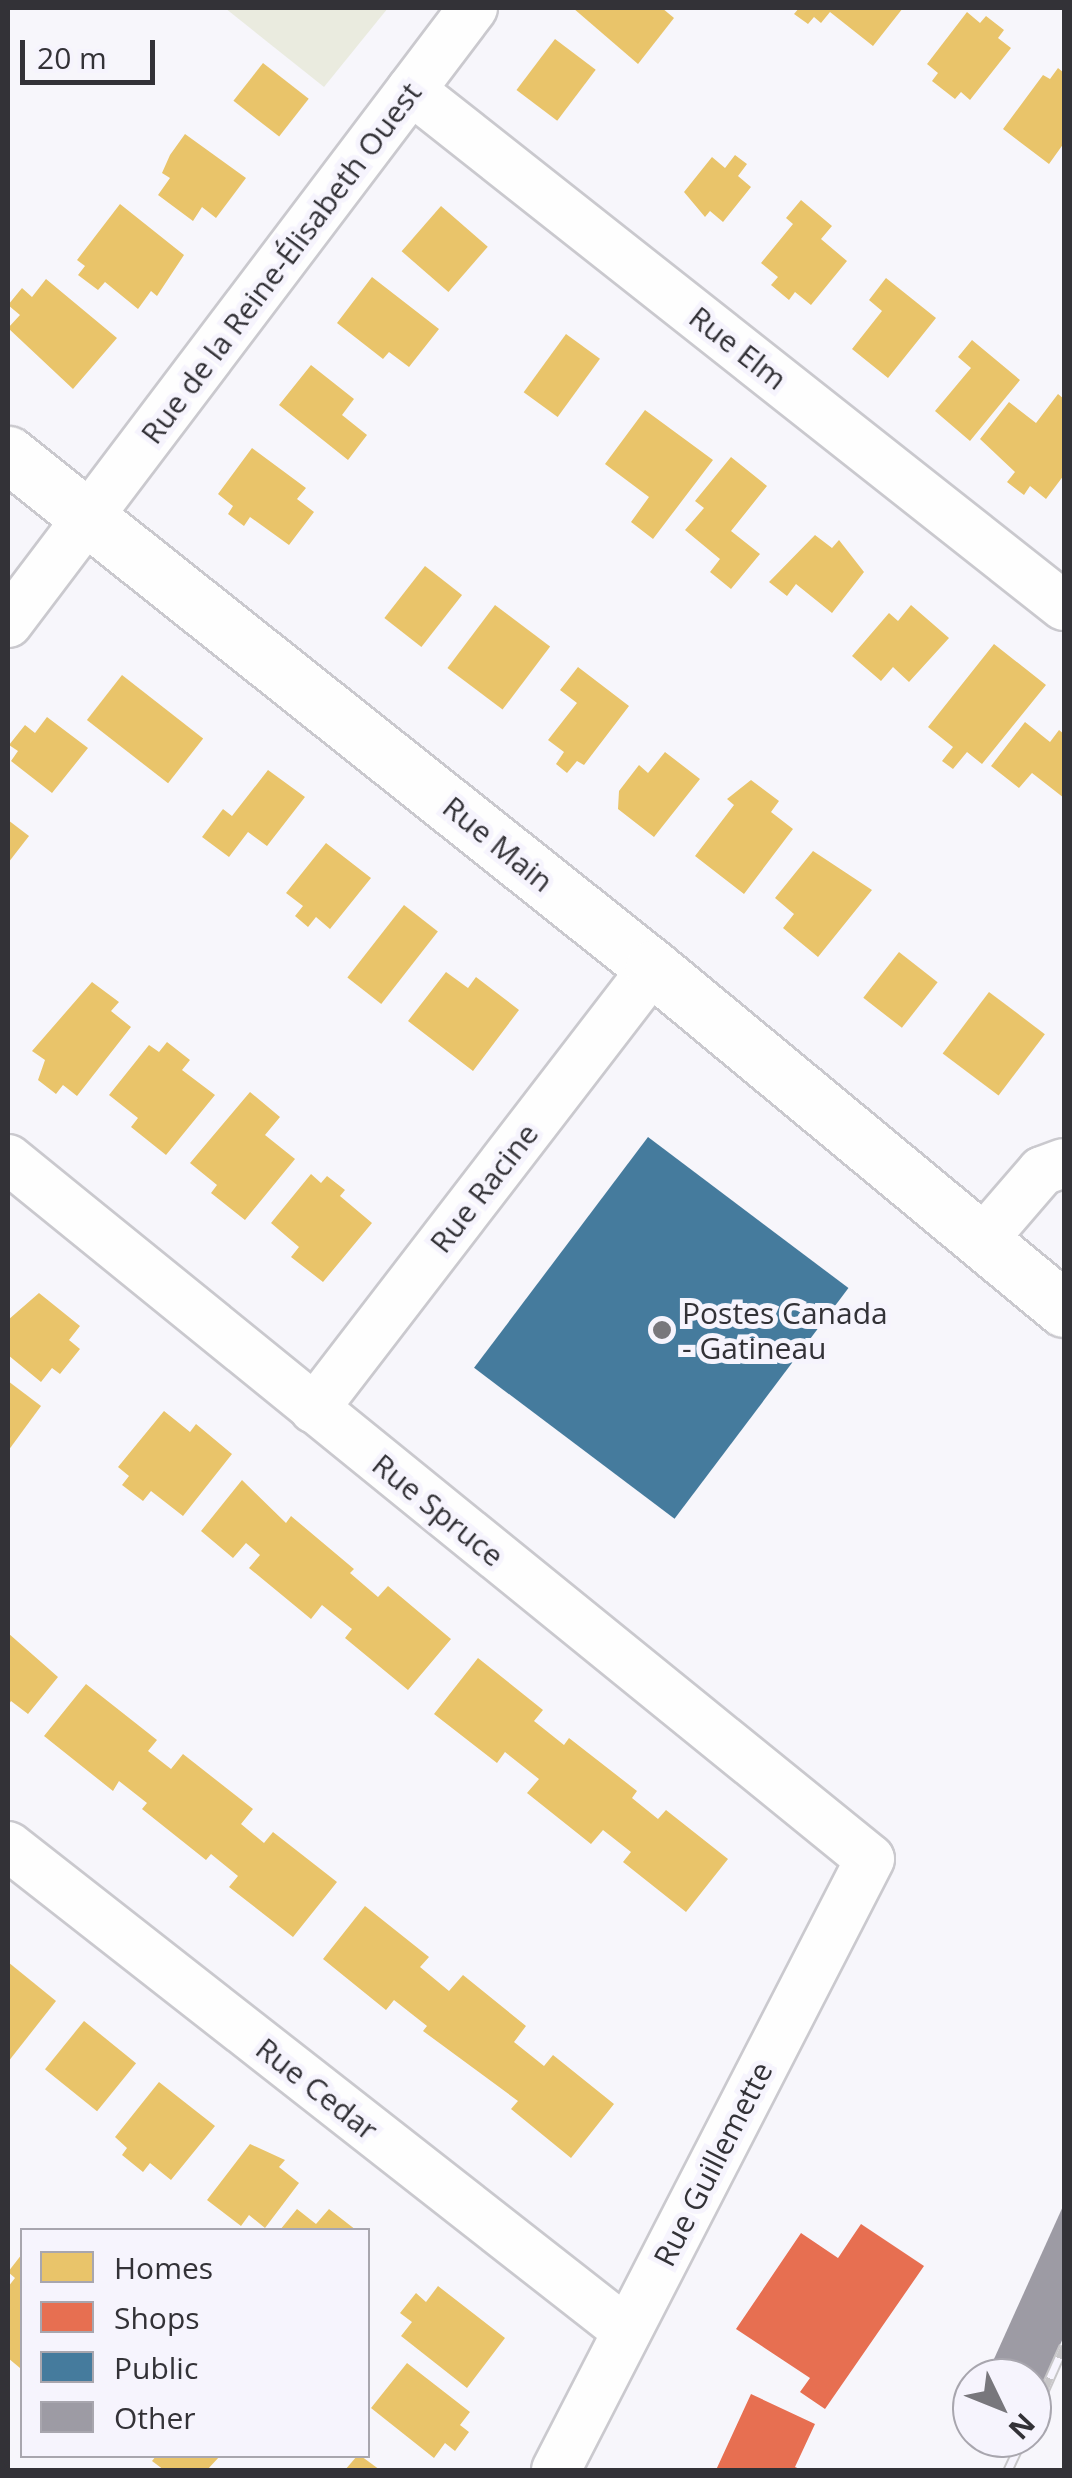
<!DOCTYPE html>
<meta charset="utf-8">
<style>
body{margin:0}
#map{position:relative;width:1072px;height:2478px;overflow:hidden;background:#f7f6fb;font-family:"Open Sans",sans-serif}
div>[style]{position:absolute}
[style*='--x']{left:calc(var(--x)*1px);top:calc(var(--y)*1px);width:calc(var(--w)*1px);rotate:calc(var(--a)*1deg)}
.green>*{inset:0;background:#eaebdf}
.homes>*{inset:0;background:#e9c46a;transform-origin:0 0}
.shops>*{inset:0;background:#e76f51}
.public>*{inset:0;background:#457b9d;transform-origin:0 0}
.building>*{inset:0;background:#9d9ba4}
.roads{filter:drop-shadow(2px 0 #cac9ce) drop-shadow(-2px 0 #cac9ce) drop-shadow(0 2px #cac9ce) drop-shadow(0 -2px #cac9ce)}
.minor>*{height:48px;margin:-24px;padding:0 24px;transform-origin:24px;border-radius:24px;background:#fefefe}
.tertiary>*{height:55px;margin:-27.5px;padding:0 27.5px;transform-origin:27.5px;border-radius:27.5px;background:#fefefe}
.rail>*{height:11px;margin-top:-5.5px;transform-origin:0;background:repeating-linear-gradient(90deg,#f6f4fd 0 22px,#c7c6c8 0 44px);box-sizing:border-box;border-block:2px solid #c7c6c8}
.dots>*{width:28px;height:28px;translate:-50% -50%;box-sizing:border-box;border:5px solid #f6f4fd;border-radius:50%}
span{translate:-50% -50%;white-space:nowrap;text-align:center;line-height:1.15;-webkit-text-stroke:10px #f6f4fd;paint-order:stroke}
.street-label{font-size:30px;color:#333237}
.poi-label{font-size:30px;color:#333237}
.left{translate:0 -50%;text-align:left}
.frame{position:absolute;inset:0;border:10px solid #333237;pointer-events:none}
.legend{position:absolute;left:20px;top:2228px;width:350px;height:230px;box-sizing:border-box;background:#f6f4fd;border:2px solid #a8a6ae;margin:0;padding:12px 18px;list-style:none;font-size:30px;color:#333237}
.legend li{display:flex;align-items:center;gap:20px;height:50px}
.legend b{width:50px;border:2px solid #a8a6ae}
.north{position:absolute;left:952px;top:2358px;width:100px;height:100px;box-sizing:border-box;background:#f6f4fd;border:2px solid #a8a6ae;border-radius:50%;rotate:133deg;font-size:28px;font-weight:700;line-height:40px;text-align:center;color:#333237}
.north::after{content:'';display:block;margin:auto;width:35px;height:45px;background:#78777c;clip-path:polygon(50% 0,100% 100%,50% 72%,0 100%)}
.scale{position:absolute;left:20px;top:40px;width:135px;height:45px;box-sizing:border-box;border:5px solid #333237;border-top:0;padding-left:12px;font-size:30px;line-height:35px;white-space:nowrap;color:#333237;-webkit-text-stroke:8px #f6f4fd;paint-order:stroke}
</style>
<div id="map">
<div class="green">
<i style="clip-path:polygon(225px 8px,388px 8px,324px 87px)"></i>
</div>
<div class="homes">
<i style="clip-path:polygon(573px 8px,662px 8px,674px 18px,638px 64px)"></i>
<i style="clip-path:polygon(799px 8px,903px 8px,873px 46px,830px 12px,821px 23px,814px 17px,808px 24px,794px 14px)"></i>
<i style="clip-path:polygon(967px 12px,980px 23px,986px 16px,1004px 30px,998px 38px,1011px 48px,970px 100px,961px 92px,955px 99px,932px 81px,938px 73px,927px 64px)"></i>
<i style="left:555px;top:39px;width:51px;height:64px;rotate:37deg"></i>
<i style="left:263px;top:63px;width:58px;height:48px;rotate:38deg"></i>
<i style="clip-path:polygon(1058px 68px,1064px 73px,1064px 143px,1049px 164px,1003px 129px,1043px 75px,1050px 79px)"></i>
<i style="clip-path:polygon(185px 134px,246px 178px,216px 218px,202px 207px,193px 221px,158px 195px,170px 178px,162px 173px,170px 155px)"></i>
<i style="clip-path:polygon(735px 155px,747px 164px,738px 176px,751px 187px,723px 222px,710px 211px,705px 217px,684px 192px,712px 157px,725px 168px)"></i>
<i style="clip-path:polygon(801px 200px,832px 226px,821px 239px,847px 261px,811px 305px,795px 292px,789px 300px,771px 285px,778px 277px,761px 263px,793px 224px,786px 218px)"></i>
<i style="clip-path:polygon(120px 204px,184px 255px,157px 296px,151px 291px,138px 309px,105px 282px,98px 290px,78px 275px,85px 266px,77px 260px)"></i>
<i style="left:441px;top:206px;width:62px;height:60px;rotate:41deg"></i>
<i style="clip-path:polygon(372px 277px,439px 329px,409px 367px,389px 352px,383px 359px,337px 323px)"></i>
<i style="clip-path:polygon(886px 278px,936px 318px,888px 378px,852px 349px,882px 311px,869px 300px)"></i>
<i style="clip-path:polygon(46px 279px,117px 338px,73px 389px,8px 328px,20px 315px,8px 305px,22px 288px,32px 297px)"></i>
<i style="left:566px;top:334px;width:42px;height:72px;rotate:36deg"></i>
<i style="clip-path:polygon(972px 340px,1020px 380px,970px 441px,935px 411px,971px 368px,958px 357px)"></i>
<i style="clip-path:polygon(311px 365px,354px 399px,342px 415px,367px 435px,348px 460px,279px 405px)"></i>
<i style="clip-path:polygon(1058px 394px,1064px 399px,1064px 475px,1046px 499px,1030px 486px,1024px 495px,1007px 482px,1015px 472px,980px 439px,1009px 402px,1036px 423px)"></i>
<i style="clip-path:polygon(645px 410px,713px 460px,653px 539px,631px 522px,649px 497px,605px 464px)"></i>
<i style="clip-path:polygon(252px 448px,306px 488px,297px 499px,314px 512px,289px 545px,250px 517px,244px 526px,228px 514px,233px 506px,218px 494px)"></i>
<i style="clip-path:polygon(731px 457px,767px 486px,731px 531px,760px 554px,731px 589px,710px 572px,720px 559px,685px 530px,704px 508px,695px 501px)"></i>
<i style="clip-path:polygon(815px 535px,832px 548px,839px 540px,864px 572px,832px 613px,796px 584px,787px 596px,769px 582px)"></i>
<i style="left:425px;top:566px;width:47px;height:66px;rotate:38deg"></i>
<i style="left:495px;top:605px;width:69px;height:79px;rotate:37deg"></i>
<i style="clip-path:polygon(911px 605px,949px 638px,909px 682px,893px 667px,881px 681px,852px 656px,889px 613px,898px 621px)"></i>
<i style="clip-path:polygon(994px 644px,1046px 685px,982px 764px,967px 752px,953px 769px,942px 761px,953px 747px,928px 727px)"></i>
<i style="clip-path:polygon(578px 667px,629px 706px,584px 765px,577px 761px,567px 773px,556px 764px,564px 752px,548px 740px,577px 703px,560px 690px)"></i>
<i style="left:122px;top:675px;width:103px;height:57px;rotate:38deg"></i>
<i style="clip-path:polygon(47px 717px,88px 748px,52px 793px,11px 761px,18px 751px,9px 745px,25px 725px,35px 733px)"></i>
<i style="clip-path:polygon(1025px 722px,1050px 742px,1059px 730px,1064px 734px,1064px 798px,1032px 773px,1019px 788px,991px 766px)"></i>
<i style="clip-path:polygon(665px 752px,700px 779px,654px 837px,618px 809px,619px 791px,639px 765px,648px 773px)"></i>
<i style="clip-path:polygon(268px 770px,305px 797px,267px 846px,248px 832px,229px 857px,202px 837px,223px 809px,232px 816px)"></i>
<i style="clip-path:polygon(751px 780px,779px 801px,771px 812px,793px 829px,744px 894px,695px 856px,734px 805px,727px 799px)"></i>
<i style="clip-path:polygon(8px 820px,29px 836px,8px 863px)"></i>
<i style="clip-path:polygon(326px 843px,371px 878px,330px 929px,316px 917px,308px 927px,295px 916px,303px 906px,286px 893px)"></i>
<i style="clip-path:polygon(813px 851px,872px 890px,818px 957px,783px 928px,794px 914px,775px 898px)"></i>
<i style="left:404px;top:905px;width:43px;height:92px;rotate:38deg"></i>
<i style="left:899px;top:952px;width:49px;height:58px;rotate:38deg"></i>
<i style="clip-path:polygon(446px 972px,468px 988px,476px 977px,519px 1010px,473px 1071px,408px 1021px)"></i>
<i style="clip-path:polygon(92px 982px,119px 1002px,111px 1011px,131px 1027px,77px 1096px,63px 1085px,56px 1094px,38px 1080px,45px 1060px,32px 1051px)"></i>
<i style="left:989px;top:992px;width:70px;height:77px;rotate:37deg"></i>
<i style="clip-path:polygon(167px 1042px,190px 1060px,182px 1070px,215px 1095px,166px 1155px,131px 1127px,138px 1118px,109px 1095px,149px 1045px,159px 1052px)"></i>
<i style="clip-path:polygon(250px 1092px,280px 1117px,265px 1135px,295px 1159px,245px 1220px,211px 1193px,217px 1185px,190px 1163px)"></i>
<i style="clip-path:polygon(311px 1174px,321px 1183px,327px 1176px,345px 1190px,340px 1196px,372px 1223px,323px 1282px,291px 1257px,299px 1247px,271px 1223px)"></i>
<i style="clip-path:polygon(39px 1293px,80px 1326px,69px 1340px,80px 1349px,60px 1374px,52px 1368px,41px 1382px,8px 1355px,8px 1320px)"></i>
<i style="clip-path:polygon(8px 1381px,41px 1406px,8px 1451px)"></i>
<i style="clip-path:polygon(164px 1411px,190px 1432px,196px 1424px,232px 1454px,183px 1516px,151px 1491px,143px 1501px,122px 1485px,129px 1476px,118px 1467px)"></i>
<i style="clip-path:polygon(242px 1480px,286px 1523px,291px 1516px,354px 1569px,350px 1573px,378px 1597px,388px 1586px,451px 1639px,408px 1690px,345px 1638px,352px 1629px,322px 1605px,311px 1619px,249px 1568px,260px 1555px,246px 1543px,233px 1558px,201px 1531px)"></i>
<i style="clip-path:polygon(8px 1633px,58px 1677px,28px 1714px,11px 1701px,8px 1706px)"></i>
<i style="clip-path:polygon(478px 1658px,543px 1710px,534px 1721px,564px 1745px,569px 1738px,637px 1791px,632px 1798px,658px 1819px,666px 1810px,728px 1859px,686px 1912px,623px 1862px,631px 1852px,603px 1830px,591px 1844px,527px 1793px,539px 1779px,505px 1752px,497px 1763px,434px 1714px)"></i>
<i style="clip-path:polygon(86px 1684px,157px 1740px,148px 1751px,171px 1769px,183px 1754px,253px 1809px,241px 1824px,264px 1843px,273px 1832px,337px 1882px,293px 1937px,229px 1887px,238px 1876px,211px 1854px,206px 1860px,142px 1809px,147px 1803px,119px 1781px,113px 1791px,44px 1736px)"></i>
<i style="clip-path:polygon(365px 1906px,429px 1957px,420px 1967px,449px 1991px,463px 1975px,526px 2026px,514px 2042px,544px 2066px,553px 2055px,614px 2104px,571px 2158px,511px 2109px,518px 2101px,423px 2031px,427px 2026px,394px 2000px,386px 2010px,323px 1959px)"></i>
<i style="clip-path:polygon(8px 1962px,56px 2001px,8px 2062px)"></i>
<i style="left:84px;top:2021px;width:67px;height:62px;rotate:39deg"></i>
<i style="clip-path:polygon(159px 2082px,215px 2126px,171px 2180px,150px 2163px,143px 2172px,122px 2155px,127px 2148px,115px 2137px)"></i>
<i style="clip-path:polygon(250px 2144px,285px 2160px,279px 2167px,299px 2183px,265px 2228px,249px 2215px,241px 2226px,207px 2200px)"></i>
<i style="clip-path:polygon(297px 2209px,316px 2224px,329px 2209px,356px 2230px,280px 2230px)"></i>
<i style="clip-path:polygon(22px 2254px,22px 2364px,20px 2368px,8px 2358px,8px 2287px,15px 2278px,8px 2272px)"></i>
<i style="clip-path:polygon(438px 2286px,505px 2338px,467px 2388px,401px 2336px,412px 2322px,400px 2313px,416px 2293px,426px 2302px)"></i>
<i style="clip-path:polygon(407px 2363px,470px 2412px,460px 2425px,469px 2432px,455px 2451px,445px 2443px,434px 2458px,371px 2408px)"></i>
<i style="clip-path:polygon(156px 2456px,220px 2456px,207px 2470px,164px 2470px,152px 2461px)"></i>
<i style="clip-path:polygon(357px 2456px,361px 2456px,380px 2470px,345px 2470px)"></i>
</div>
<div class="shops">
<i style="clip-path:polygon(861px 2224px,924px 2266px,825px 2409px,800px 2392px,810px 2378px,736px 2329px,801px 2233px,838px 2258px)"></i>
<i style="clip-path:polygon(751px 2394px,815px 2424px,795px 2467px,802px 2470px,716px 2470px)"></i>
</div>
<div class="public">
<i style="left:648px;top:1137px;width:251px;height:289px;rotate:37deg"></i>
</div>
<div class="building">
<i style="clip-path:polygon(1064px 2204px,1064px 2336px,1044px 2381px,994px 2359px)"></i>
</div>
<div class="roads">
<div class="minor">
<i style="--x:411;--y:90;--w:832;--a:38.32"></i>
<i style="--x:8;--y:623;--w:771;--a:-52.91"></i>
<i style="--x:8;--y:1159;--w:1110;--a:39.08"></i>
<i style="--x:870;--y:1859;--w:687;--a:117.2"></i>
<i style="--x:985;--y:1237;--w:87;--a:-49.2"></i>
<i style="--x:1042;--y:1171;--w:23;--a:-20"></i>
<i style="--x:314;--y:1409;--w:556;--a:-52.45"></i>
<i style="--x:8;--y:1846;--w:786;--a:38.08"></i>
</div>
<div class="tertiary">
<i style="--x:8;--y:454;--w:825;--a:38.55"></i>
<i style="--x:653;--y:968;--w:534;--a:39.68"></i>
</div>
</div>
<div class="rail">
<i style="--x:1032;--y:2418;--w:79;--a:-66"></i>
<i style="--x:1008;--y:2470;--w:35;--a:-65"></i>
</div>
<div class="dots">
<i style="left:662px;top:1330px;background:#78777c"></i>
</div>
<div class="street-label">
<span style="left:281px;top:263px;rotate:-53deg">Rue de la Reine-Élisabeth Ouest</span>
<span style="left:738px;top:348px;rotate:38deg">Rue Elm</span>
<span style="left:498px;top:844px;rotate:39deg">Rue Main</span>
<span style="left:484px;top:1188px;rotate:-52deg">Rue Racine</span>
<span style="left:438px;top:1510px;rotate:39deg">Rue Spruce</span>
<span style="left:317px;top:2089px;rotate:38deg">Rue Cedar</span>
<span style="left:713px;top:2164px;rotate:-63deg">Rue Guillemette</span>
</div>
<div class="poi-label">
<span class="left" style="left:682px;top:1330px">Postes Canada<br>- Gatineau</span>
</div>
<div class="frame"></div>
<ul class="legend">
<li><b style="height:28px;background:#e9c46a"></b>Homes</li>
<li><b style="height:28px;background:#e76f51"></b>Shops</li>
<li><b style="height:28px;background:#457b9d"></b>Public</li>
<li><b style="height:28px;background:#9d9ba4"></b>Other</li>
</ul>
<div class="north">N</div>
<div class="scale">20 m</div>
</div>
